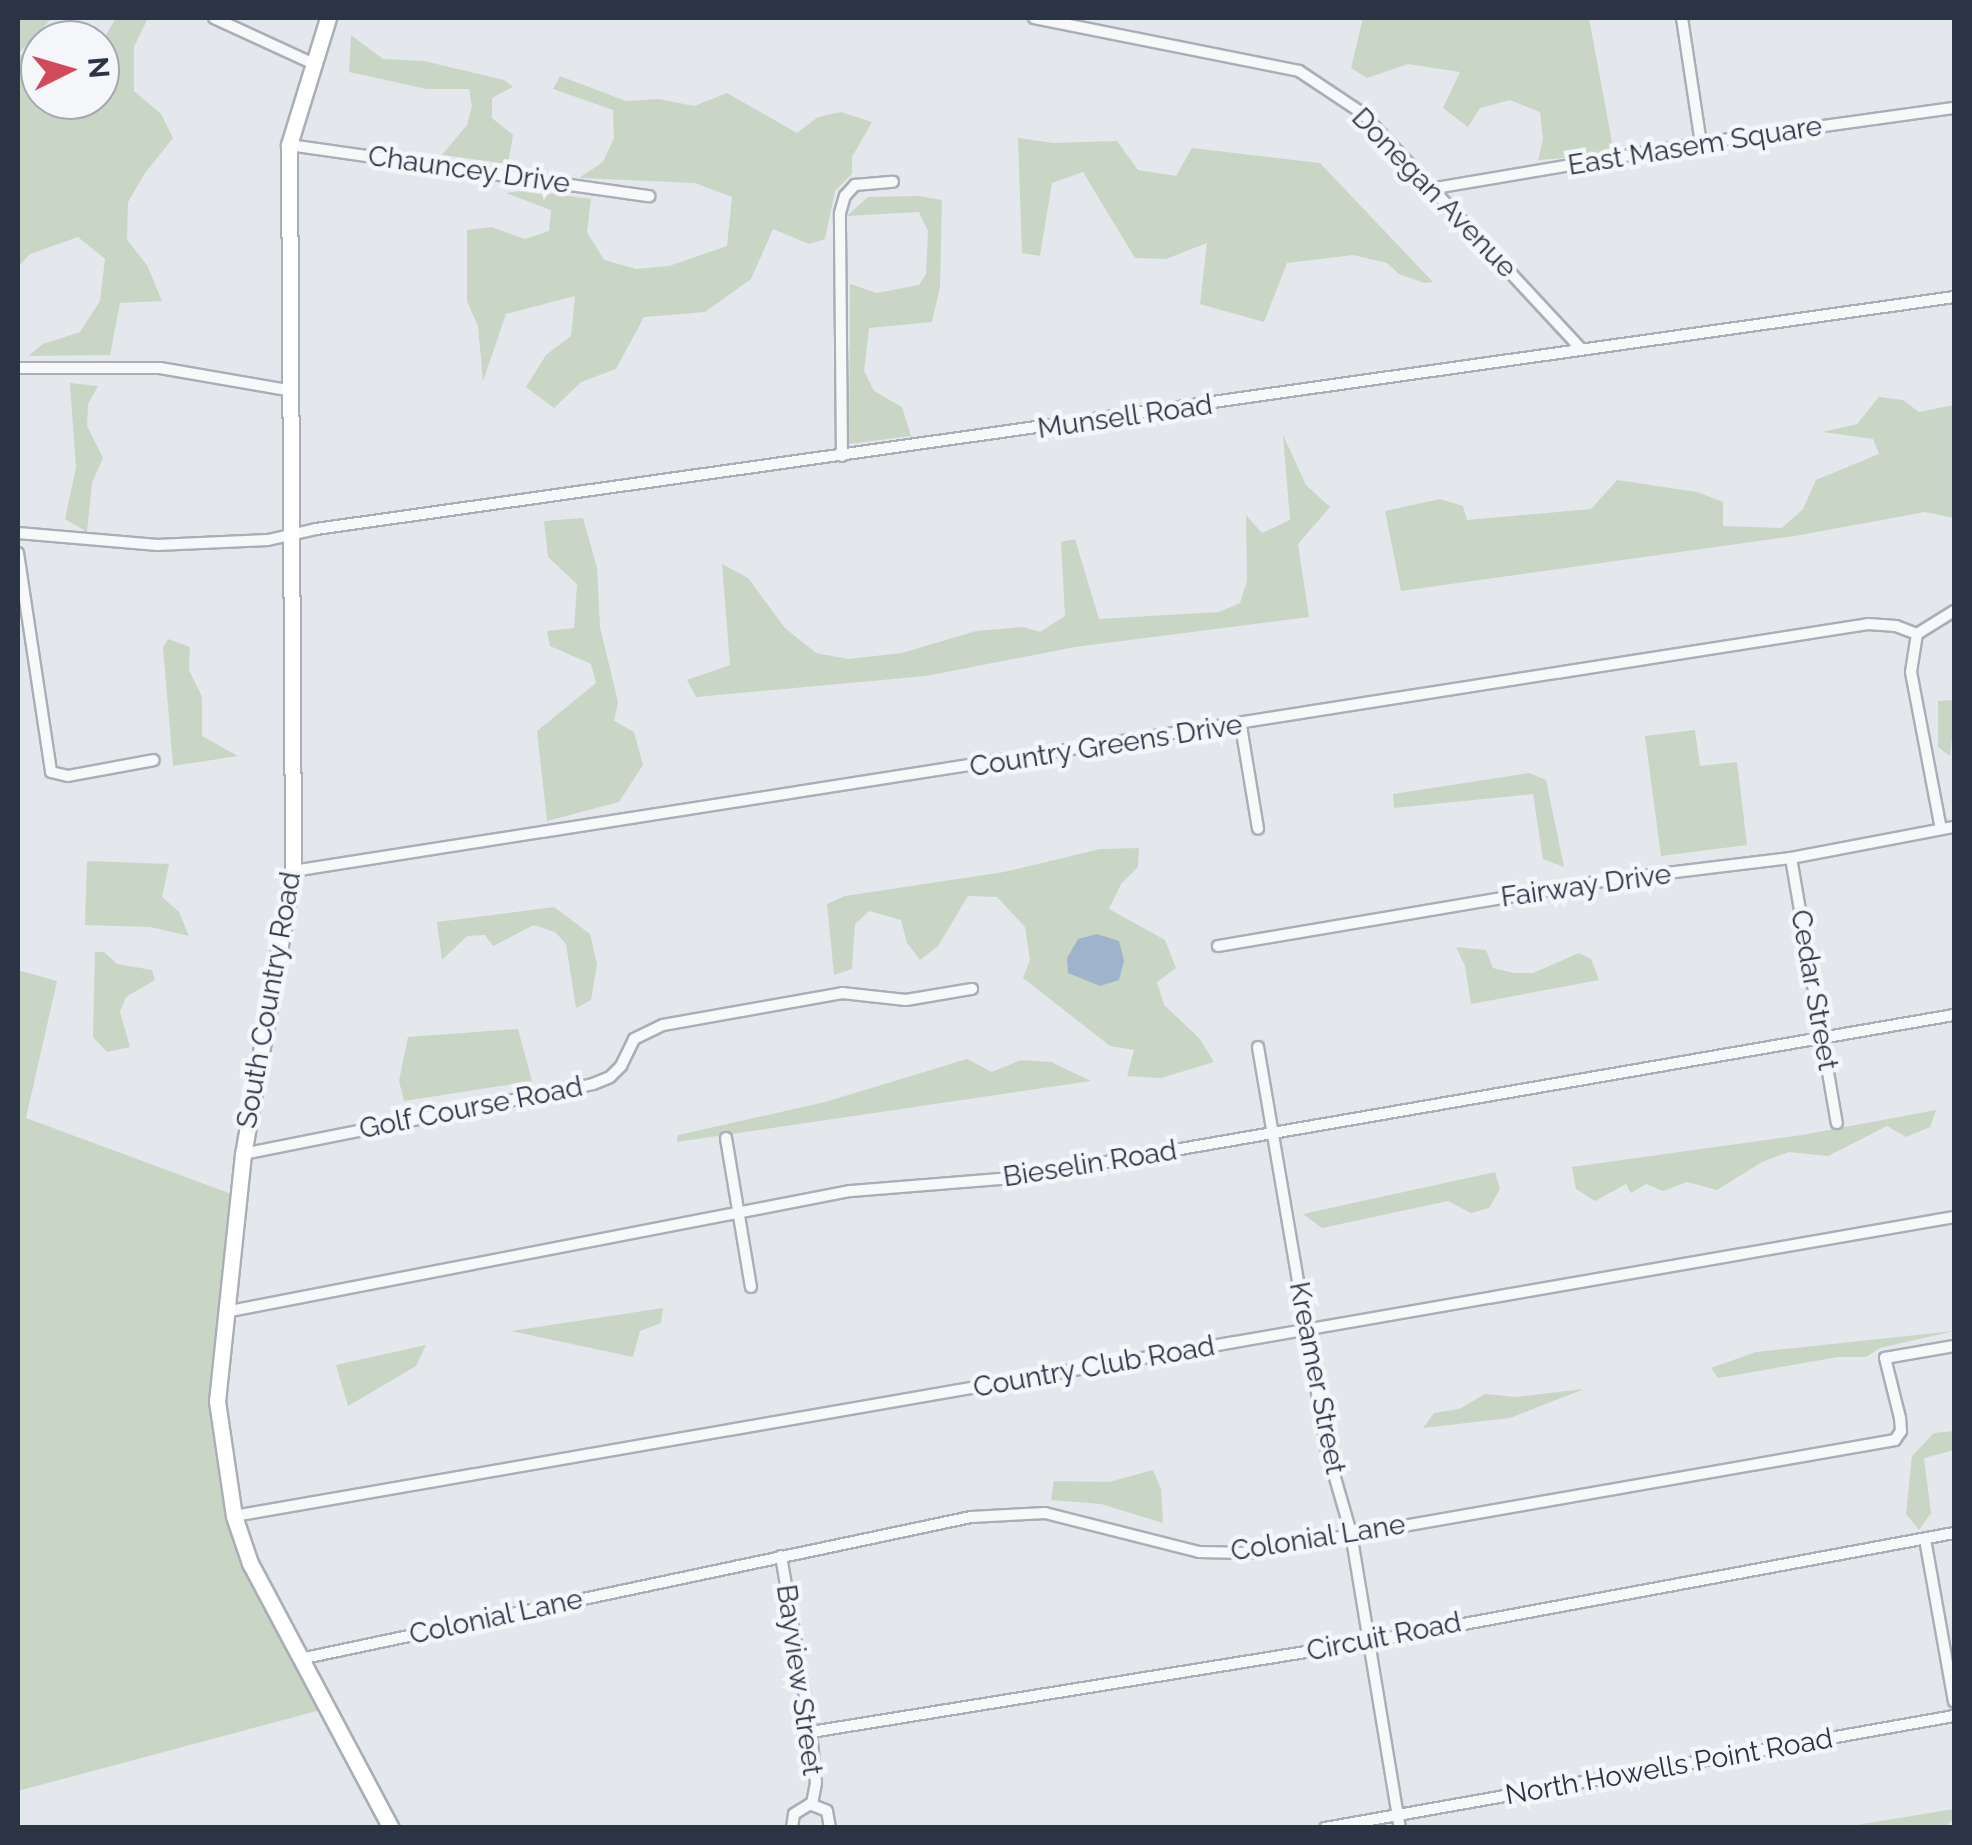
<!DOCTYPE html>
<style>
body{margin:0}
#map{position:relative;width:1972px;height:1845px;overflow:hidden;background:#e4e7ec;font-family:Raleway,sans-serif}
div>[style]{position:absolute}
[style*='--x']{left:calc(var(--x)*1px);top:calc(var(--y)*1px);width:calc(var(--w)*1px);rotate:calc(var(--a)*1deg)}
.green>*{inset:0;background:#c9d6c5}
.water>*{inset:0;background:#9fb4cc}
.roads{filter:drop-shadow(2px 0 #a9aeb7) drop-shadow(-2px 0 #a9aeb7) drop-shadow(0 2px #a9aeb7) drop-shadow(0 -2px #a9aeb7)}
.street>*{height:10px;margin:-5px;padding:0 5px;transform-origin:5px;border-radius:5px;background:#f7f8fa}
.secondary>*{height:15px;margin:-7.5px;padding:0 7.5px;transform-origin:7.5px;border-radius:7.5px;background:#fff}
span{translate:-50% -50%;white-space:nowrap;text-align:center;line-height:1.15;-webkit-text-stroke:9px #f4f6f9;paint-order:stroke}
.street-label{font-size:28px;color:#2b3445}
.frame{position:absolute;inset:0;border:20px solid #2b3445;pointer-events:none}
.north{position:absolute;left:20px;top:20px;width:100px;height:100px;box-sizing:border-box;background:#f4f6f9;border:2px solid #a4a8b1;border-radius:50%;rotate:85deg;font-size:28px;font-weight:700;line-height:40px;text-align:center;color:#2b3445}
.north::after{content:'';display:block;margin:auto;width:35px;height:45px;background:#d1495b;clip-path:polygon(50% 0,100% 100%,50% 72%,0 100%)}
</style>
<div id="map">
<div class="green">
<i style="clip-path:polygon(18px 18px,52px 18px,18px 54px,40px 62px,40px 100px,100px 100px,100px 45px,116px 18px,148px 18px,134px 47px,134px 91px,161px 114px,173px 138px,145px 173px,128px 202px,127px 240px,147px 265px,162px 301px,120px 303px,110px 355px,28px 356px,43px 344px,80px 332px,100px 301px,105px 259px,78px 237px,30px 254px,18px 267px)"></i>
<i style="clip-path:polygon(1363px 18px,1589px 18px,1613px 148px,1604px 155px,1538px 160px,1543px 139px,1540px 112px,1510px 100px,1480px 108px,1468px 127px,1443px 108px,1460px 72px,1408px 64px,1367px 78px,1351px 68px)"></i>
<i style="clip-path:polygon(351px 35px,383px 59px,424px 61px,504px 80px,513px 87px,492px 98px,492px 118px,513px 135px,508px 164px,442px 155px,467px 125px,472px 106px,469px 89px,427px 89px,349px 72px)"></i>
<i style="clip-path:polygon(560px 76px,626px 101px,659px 99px,694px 106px,727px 93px,797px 133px,818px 117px,841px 112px,872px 122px,852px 157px,852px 174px,835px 191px,825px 239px,809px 244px,773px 229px,751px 279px,705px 312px,644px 317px,616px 369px,581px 382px,554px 408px,526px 387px,546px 355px,571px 336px,575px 296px,506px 314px,483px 381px,478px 326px,467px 301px,467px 230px,491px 227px,525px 239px,549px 231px,551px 210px,506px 193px,527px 190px,591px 199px,587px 232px,604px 260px,636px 269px,669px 266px,727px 246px,732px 197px,695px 183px,579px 178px,603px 162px,614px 138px,613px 110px,553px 89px)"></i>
<i style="clip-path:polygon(1018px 138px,1053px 143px,1117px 141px,1138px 170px,1176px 176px,1192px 148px,1320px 163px,1433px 282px,1424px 283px,1399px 274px,1387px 263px,1353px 255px,1287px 263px,1264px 322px,1200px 304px,1207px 243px,1166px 259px,1135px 258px,1083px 172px,1052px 183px,1040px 256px,1022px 253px)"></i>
<i style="clip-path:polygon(918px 196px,942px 200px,940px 287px,932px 322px,869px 328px,864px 371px,874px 391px,902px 407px,911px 436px,849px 444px,850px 284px,877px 293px,919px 285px,926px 274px,928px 231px,919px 212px,847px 216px,868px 197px)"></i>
<i style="clip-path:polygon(70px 383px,98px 386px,88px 404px,87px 426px,103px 458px,92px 483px,87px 532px,65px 519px,76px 467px)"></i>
<i style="clip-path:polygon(1879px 397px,1903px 400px,1919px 412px,1954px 405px,1954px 518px,1925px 512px,1795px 536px,1401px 591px,1385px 511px,1440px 499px,1463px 506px,1467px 520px,1591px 509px,1617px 480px,1697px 492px,1723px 502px,1723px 526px,1782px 528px,1803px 509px,1816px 480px,1879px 454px,1873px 439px,1823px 432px,1857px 424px)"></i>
<i style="clip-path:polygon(1283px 435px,1306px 485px,1330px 507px,1298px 544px,1309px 617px,1075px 647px,926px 676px,696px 697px,687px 680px,730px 665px,722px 564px,748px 578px,785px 628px,816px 653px,848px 659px,902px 653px,976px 631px,1023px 627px,1040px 632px,1065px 616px,1061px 542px,1075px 539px,1099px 619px,1219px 612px,1240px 603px,1247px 581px,1246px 515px,1262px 533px,1290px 520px)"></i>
<i style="clip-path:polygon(583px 518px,597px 568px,600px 627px,618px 702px,614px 721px,634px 732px,643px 765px,619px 802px,547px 821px,537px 731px,596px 683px,591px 664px,550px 646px,547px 631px,574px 628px,577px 584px,548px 557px,544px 521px)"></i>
<i style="clip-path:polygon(168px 639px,190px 647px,189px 670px,202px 697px,202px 736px,238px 756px,173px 766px,163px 647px)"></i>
<i style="clip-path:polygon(1954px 700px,1954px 719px,1950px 756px,1938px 747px,1938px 701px)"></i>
<i style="clip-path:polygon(1695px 730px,1700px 766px,1737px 762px,1747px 845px,1661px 856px,1645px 736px)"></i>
<i style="clip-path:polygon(1529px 773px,1546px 780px,1564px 867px,1543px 859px,1533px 794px,1394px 808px,1393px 794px)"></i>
<i style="clip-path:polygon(1139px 848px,1138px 867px,1121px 884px,1109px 909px,1165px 940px,1176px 968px,1157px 982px,1164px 1005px,1199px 1038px,1214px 1062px,1161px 1078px,1127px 1076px,1134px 1050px,1110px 1046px,1023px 978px,1030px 960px,1025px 927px,997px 897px,968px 896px,938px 946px,920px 960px,907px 943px,901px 920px,869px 911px,855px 924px,852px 969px,834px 975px,827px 904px,845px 896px,1004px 872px,1100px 849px)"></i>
<i style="clip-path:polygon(87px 861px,169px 864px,162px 897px,179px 912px,189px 936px,150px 927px,85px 925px)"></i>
<i style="clip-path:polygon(554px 907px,590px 934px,597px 964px,591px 1000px,576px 1008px,566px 944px,555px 932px,534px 925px,493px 946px,485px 935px,467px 936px,442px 960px,437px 922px)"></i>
<i style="clip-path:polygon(1456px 947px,1486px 950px,1493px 968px,1514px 973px,1533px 973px,1579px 953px,1591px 959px,1599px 980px,1471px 1004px,1465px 966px)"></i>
<i style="clip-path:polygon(95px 952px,104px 952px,117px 964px,152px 970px,155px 980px,126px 997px,120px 1012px,130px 1047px,107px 1052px,93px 1037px)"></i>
<i style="clip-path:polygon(18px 970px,57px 981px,26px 1118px,237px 1196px,217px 1401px,234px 1516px,328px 1708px,18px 1791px)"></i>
<i style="clip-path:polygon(518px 1029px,532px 1081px,404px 1101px,399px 1081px,408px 1037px)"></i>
<i style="clip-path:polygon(967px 1059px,992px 1072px,1021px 1060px,1051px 1062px,1091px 1081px,677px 1142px,678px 1135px,825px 1102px)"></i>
<i style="clip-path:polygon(1936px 1110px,1930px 1127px,1906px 1137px,1887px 1126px,1828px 1156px,1789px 1152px,1762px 1162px,1717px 1190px,1687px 1182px,1663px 1191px,1646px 1184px,1631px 1193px,1626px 1184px,1595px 1201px,1576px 1189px,1572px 1167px,1802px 1135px)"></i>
<i style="clip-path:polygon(1495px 1172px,1500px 1189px,1489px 1208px,1471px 1213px,1448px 1201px,1322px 1228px,1303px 1214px)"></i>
<i style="clip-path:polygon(663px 1308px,661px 1323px,640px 1331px,633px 1357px,511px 1331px)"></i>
<i style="clip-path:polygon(1954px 1331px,1880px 1348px,1866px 1357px,1838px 1357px,1718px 1378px,1711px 1368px,1756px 1352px)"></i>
<i style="clip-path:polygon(426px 1345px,416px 1366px,348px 1406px,336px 1365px)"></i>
<i style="clip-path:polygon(1584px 1389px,1510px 1418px,1423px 1428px,1434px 1413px,1459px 1409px,1485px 1394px,1516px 1397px)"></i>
<i style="clip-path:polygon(1954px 1431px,1954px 1450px,1924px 1458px,1931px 1513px,1919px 1530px,1906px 1514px,1912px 1456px,1934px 1433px)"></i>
<i style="clip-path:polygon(1153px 1470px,1161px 1489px,1163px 1523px,1101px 1504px,1051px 1500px,1054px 1481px,1109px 1482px)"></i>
<i style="clip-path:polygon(1954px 1809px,1954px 1819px,1945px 1827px,1845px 1827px)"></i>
</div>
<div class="water">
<i style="clip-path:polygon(1097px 934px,1119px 941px,1124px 961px,1119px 980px,1100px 986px,1068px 973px,1067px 958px,1078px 939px)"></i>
</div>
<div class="roads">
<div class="street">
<i style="--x:214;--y:18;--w:108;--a:24.7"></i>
<i style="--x:1034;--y:18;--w:270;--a:11.3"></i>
<i style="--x:1299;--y:71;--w:76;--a:33.7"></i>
<i style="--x:1362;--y:113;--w:322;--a:47.1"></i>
<i style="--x:1682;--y:18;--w:126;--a:81.4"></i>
<i style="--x:289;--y:145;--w:364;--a:8.1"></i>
<i style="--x:1435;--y:188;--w:270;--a:-9.6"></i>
<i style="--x:1701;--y:143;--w:255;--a:-7.9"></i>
<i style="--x:18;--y:368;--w:142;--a:0"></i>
<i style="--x:160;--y:368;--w:135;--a:9.8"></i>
<i style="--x:842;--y:456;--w:243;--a:-90.5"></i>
<i style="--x:840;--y:213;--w:18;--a:-74"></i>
<i style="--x:845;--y:196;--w:15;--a:-48"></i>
<i style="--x:855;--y:185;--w:38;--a:-5"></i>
<i style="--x:18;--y:533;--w:140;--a:4.9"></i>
<i style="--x:157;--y:545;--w:111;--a:-2.6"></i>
<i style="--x:268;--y:540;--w:49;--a:-12.9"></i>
<i style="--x:316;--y:529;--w:1654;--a:-8.06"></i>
<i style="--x:18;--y:553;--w:221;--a:81.4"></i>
<i style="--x:51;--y:772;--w:17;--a:13"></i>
<i style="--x:68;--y:776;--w:87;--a:-10.5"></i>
<i style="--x:1917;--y:634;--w:38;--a:99"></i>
<i style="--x:1911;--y:672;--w:160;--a:79.2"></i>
<i style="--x:1917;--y:634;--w:44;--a:-31.9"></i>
<i style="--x:1241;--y:726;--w:104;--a:80.6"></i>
<i style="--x:1791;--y:858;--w:269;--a:80.2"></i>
<i style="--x:293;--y:871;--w:1594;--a:-8.91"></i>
<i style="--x:1868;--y:624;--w:28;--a:4"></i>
<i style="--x:1896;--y:626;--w:22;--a:21"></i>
<i style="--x:1218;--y:946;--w:388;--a:-9.6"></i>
<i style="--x:1601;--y:881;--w:191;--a:-6.9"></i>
<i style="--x:1791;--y:858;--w:166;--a:-10.8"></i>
<i style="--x:1258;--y:1047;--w:409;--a:80.3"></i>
<i style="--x:1327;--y:1450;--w:86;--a:73.9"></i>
<i style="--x:1351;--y:1533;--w:299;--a:80.6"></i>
<i style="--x:726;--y:1138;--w:151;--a:80.5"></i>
<i style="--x:243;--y:1154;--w:357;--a:-11.3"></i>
<i style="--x:593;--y:1084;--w:18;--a:-22"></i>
<i style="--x:610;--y:1077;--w:16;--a:-45"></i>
<i style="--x:621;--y:1066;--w:30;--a:-64"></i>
<i style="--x:634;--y:1039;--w:32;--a:-26"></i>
<i style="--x:663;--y:1025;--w:182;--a:-10.1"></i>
<i style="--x:842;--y:993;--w:64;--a:6.2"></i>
<i style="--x:906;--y:1000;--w:67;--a:-9.5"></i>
<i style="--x:225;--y:1312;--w:637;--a:-10.96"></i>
<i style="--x:850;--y:1191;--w:164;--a:-4.6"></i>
<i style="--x:1013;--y:1178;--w:955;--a:-9.83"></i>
<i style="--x:234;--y:1516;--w:1746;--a:-9.86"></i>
<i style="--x:1925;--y:1539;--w:165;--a:79.9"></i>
<i style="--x:781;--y:1556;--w:179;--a:80.3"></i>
<i style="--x:811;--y:1732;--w:51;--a:84.4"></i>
<i style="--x:816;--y:1783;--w:21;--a:101"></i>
<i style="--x:300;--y:1659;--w:686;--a:-11.95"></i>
<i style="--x:971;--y:1517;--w:74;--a:-3.1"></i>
<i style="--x:1045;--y:1513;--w:159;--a:14.2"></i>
<i style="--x:1199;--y:1552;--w:50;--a:1.1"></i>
<i style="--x:1249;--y:1553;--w:656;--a:-9.92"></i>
<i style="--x:1895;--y:1440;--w:11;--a:-56"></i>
<i style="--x:1901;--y:1431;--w:13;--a:-94"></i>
<i style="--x:1900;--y:1418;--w:62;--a:-104"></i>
<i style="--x:1885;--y:1358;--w:70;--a:-9.9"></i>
<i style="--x:811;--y:1732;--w:563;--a:-9.19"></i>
<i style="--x:1367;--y:1642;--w:597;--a:-10.52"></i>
<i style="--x:792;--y:1828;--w:14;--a:-82"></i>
<i style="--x:794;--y:1814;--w:19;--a:-32"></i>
<i style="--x:810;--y:1804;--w:18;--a:22"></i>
<i style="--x:827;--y:1811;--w:17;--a:80"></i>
<i style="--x:1325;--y:1828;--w:639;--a:-10.1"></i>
</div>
<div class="secondary">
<i style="--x:328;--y:18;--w:133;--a:107.1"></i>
<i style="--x:289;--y:145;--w:726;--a:89.68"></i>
<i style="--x:293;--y:871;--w:287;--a:100"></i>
<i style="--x:243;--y:1154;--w:248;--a:96"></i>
<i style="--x:217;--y:1401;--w:116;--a:81.6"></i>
<i style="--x:234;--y:1516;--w:50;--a:71.2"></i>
<i style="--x:250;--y:1563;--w:300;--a:62"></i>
</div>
</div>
<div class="street-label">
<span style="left:1695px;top:146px;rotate:-9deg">East Masem Square</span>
<span style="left:469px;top:170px;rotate:8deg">Chauncey Drive</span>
<span style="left:1434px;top:193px;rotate:46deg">Donegan Avenue</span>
<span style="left:1125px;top:417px;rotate:-8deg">Munsell Road</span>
<span style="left:1106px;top:746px;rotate:-9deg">Country Greens Drive</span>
<span style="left:1586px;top:886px;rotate:-8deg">Fairway Drive</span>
<span style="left:1814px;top:990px;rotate:80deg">Cedar Street</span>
<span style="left:269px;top:1000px;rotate:-80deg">South Country Road</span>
<span style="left:471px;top:1108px;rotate:-11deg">Golf Course Road</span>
<span style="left:1090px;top:1164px;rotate:-9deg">Bieselin Road</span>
<span style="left:1094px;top:1367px;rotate:-10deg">Country Club Road</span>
<span style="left:1317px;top:1378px;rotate:79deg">Kreamer Street</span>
<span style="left:1318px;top:1538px;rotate:-9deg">Colonial Lane</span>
<span style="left:496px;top:1617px;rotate:-12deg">Colonial Lane</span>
<span style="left:1384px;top:1637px;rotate:-11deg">Circuit Road</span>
<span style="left:799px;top:1680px;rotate:82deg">Bayview Street</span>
<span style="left:1669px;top:1767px;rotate:-10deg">North Howells Point Road</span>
</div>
<div class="frame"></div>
<div class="north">N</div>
</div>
